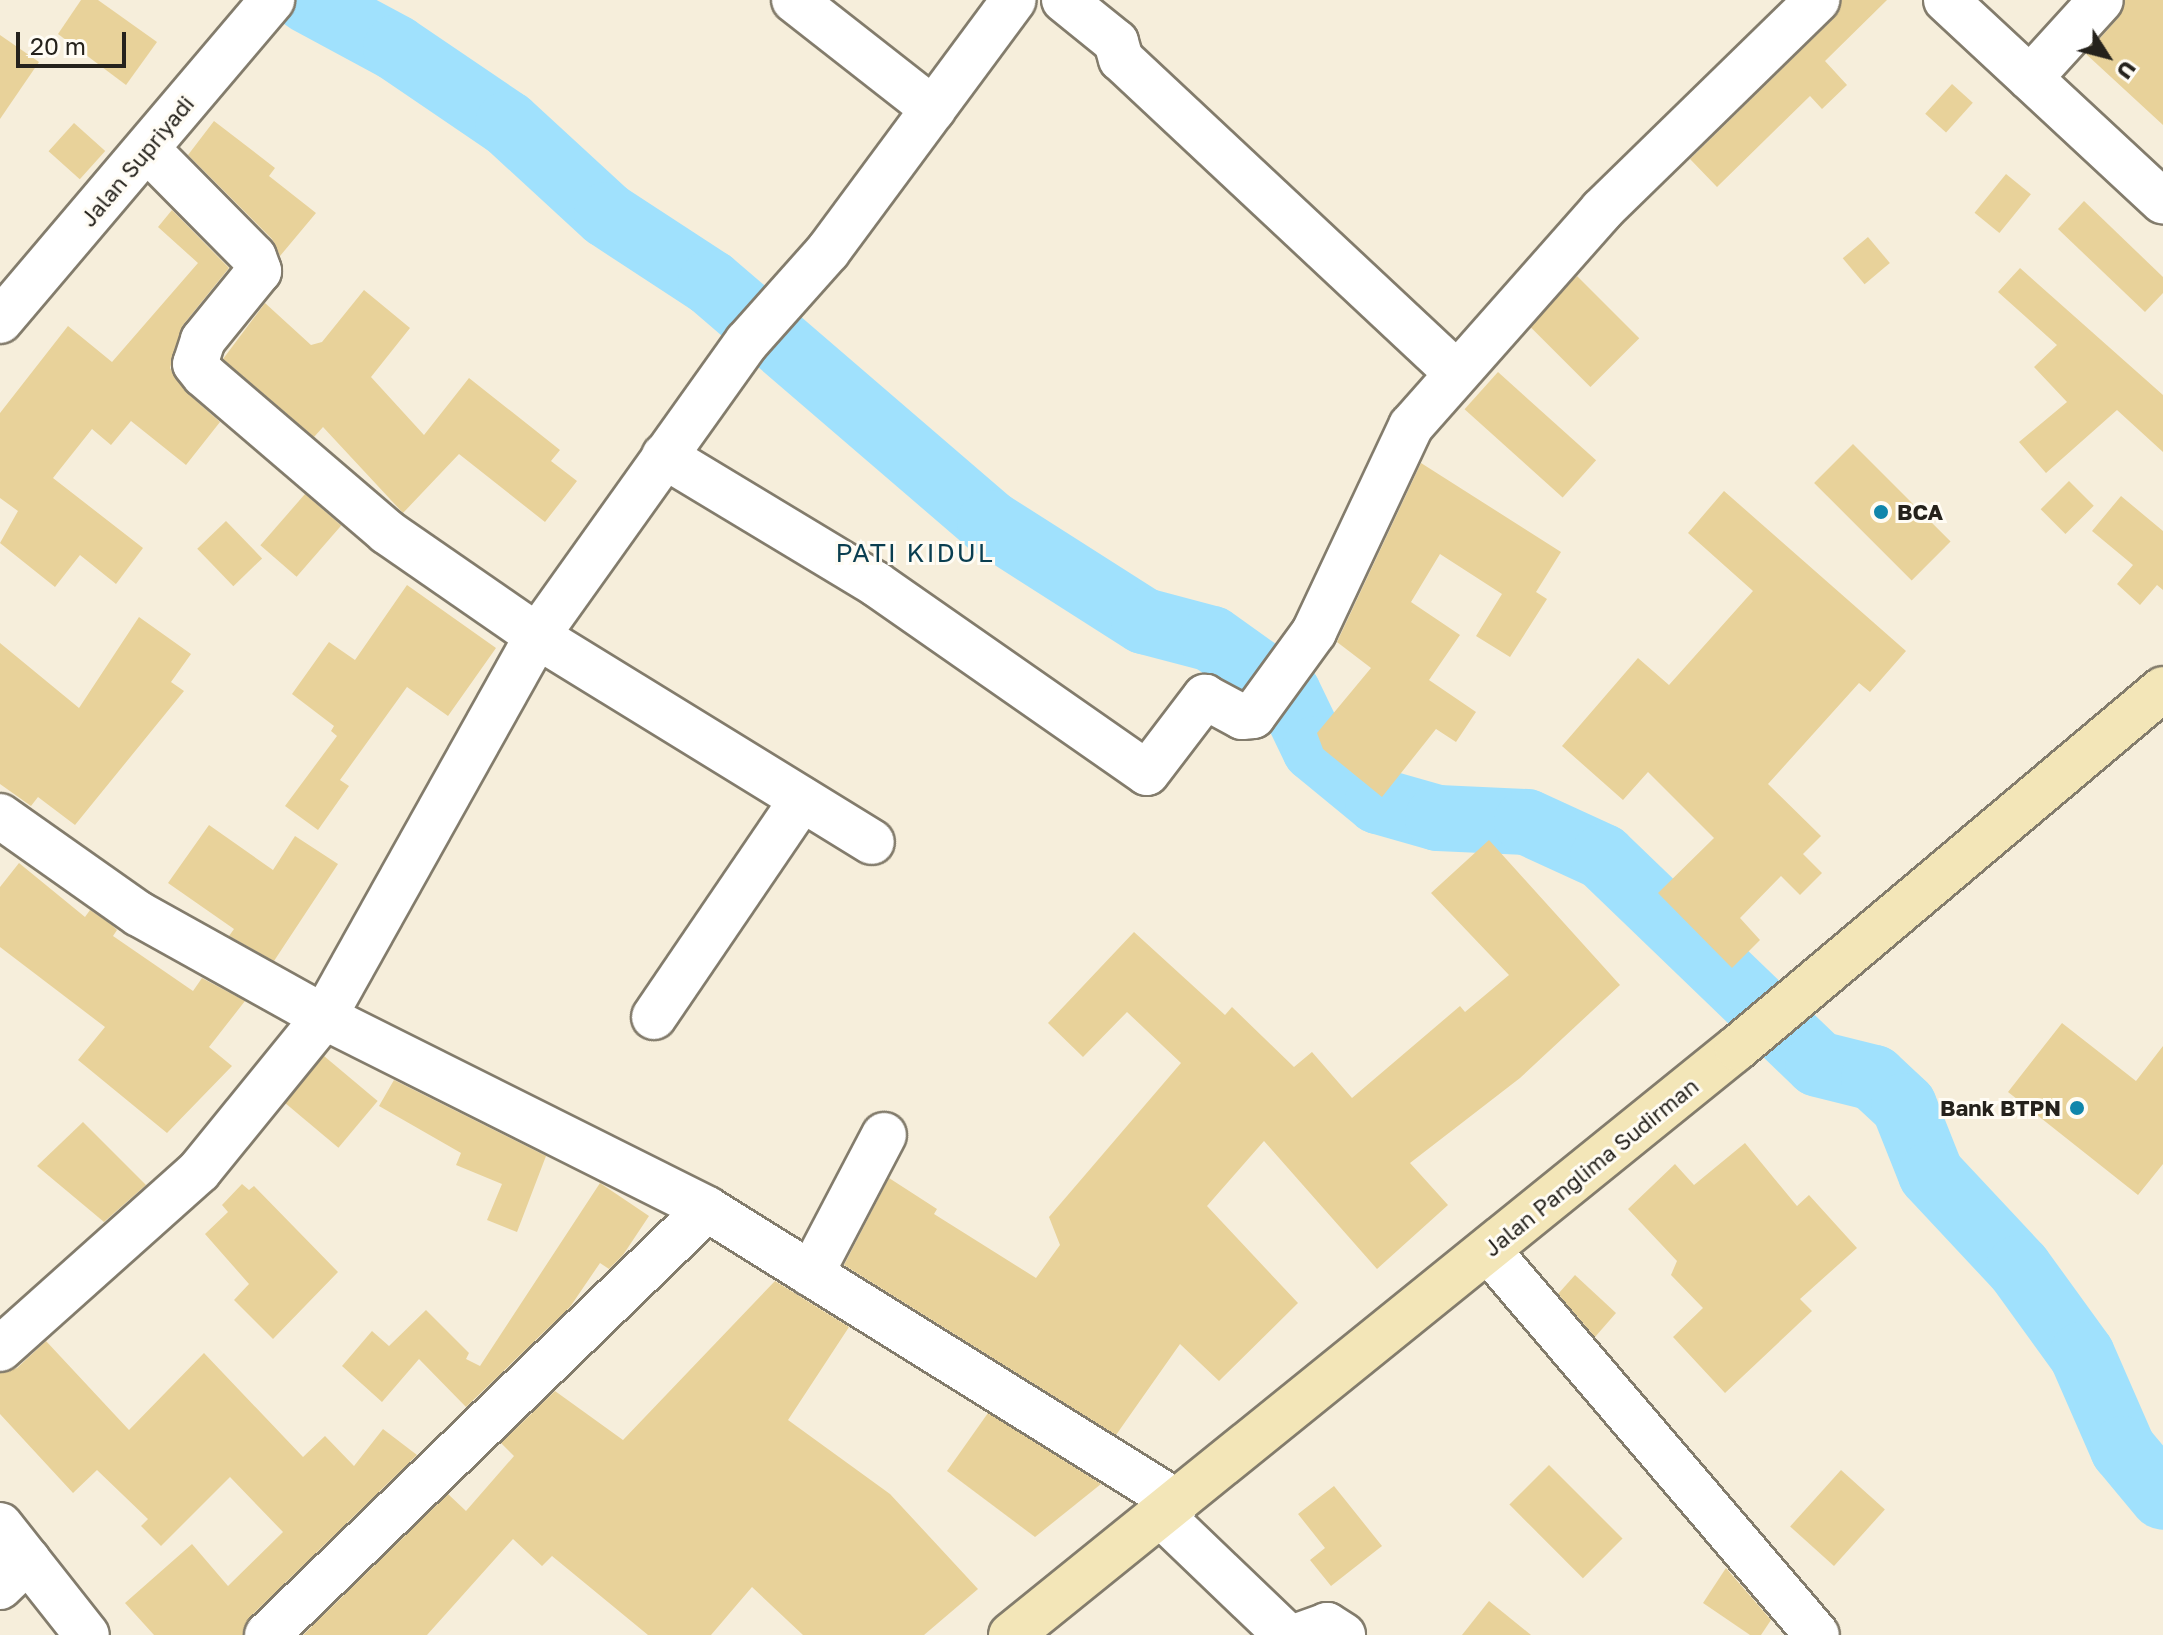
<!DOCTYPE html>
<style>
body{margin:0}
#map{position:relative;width:2163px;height:1635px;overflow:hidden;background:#f6eedb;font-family:"Golos Text",sans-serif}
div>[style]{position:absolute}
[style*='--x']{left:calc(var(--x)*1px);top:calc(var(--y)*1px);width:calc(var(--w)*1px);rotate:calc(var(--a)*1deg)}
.river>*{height:66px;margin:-33px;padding:0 33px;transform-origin:33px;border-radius:33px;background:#a0e1fd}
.building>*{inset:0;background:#e8d29a;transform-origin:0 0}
.roads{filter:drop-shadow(2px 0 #837c6c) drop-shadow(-2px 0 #837c6c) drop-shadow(0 2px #837c6c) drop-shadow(0 -2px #837c6c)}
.minor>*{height:44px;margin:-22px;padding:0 22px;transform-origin:22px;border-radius:22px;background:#fff}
.tertiary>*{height:44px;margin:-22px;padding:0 22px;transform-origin:22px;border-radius:22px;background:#fff}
.secondary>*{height:44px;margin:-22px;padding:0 22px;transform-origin:22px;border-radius:22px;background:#f3e6b8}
.dots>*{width:22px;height:22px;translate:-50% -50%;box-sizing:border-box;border:4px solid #fffcf4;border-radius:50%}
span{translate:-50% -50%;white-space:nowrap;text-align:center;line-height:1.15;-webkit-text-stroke:6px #fffcf4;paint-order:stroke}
.street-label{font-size:22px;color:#25221c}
.poi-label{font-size:22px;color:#25221c;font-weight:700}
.left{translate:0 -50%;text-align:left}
.right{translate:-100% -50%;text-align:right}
.quarter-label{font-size:26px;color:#0a3e50;letter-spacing:2px}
.north{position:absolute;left:2067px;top:16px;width:80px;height:80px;-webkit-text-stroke:6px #fffcf4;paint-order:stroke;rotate:126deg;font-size:22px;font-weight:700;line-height:32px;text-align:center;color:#25221c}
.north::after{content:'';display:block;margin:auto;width:28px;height:36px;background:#25221c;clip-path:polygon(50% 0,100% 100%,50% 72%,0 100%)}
.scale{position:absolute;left:16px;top:32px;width:110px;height:36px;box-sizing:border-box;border:4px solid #25221c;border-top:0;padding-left:10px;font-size:24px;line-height:28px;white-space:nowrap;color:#25221c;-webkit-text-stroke:6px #fffcf4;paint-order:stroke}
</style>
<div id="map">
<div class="river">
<i style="--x:307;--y:0;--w:101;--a:28.3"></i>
<i style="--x:396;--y:48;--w:135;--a:34.2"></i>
<i style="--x:508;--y:124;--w:134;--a:42.6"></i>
<i style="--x:607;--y:215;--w:124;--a:33.2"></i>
<i style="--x:711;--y:283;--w:368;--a:40.7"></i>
<i style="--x:990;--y:523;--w:183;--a:32.5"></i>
<i style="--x:1144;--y:621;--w:70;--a:14.8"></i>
<i style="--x:1212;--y:639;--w:93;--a:35.4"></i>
<i style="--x:1288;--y:693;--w:62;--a:64.3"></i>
<i style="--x:1315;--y:749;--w:82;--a:39.5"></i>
<i style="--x:1378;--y:801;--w:62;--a:15.8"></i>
<i style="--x:1438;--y:818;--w:89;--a:2.6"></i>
<i style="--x:1527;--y:822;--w:84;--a:24.7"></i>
<i style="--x:1603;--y:857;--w:298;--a:43.9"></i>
<i style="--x:1818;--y:1064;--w:58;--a:14"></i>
<i style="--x:1874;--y:1078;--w:41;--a:43"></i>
<i style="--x:1904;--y:1106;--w:73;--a:68.3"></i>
<i style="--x:1931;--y:1174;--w:129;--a:46.9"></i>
<i style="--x:2019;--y:1268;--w:107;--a:54.1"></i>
<i style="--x:2082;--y:1355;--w:103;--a:66.4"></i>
<i style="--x:2123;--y:1449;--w:62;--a:50.2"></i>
</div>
<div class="building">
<i style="clip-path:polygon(81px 0,98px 0,157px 42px,126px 85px,58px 34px)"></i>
<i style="clip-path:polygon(1841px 0,1887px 0,1825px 61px,1847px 85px,1822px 109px,1810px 96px,1717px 187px,1690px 159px,1834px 18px)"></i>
<i style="clip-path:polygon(2125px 0,2163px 0,2163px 125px,2086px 54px,2119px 17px)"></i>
<i style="clip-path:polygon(0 35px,39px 62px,0 119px)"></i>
<i style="left:1952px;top:84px;width:28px;height:40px;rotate:42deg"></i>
<i style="clip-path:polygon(214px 121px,275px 168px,269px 176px,316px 213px,280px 256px,272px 239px,188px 155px)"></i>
<i style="left:74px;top:123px;width:42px;height:38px;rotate:42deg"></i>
<i style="left:2006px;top:174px;width:32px;height:50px;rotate:39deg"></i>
<i style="clip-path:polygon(2084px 201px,2163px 277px,2163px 293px,2145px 312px,2058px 229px)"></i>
<i style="clip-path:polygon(172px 210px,229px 268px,183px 325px,170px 368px,185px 391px,220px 422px,186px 465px,131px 421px,111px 445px,92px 429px,53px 478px,143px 548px,116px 584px,80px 555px,55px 587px,0 543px,18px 511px,0 498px,0 413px,68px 326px,112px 362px,198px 263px,158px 227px)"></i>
<i style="left:1868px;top:237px;width:34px;height:33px;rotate:50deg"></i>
<i style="clip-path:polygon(2020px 268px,2163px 395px,2163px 452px,2117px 410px,2046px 473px,2019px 442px,2067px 402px,2034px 367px,2057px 345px,1998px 292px)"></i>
<i style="left:1577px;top:276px;width:88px;height:69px;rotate:45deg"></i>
<i style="clip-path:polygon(364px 290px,410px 328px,371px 377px,424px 435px,469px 378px,560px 450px,551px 461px,577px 481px,545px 522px,459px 454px,403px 513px,323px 427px,314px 437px,223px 359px,265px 303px,311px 345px,322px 342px)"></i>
<i style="left:1498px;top:372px;width:132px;height:50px;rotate:42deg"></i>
<i style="left:1853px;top:444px;width:138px;height:55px;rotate:45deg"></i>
<i style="clip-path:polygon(1421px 463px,1561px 552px,1536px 592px,1547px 599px,1510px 657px,1476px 636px,1502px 594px,1440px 554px,1411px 602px,1460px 635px,1429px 680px,1476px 712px,1456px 742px,1436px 729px,1382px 797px,1323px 749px,1317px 733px,1371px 668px,1337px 642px)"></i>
<i style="left:2069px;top:481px;width:35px;height:40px;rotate:45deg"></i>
<i style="clip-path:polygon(1724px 491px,1906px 651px,1870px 692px,1859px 683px,1768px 784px,1821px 836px,1803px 854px,1822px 873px,1800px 895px,1781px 876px,1740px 918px,1760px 940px,1732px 968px,1658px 893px,1714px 838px,1648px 772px,1623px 800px,1562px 746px,1638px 658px,1669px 685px,1753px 591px,1688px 533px)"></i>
<i style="left:305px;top:494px;width:48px;height:68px;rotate:41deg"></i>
<i style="clip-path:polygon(2121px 496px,2163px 531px,2163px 590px,2157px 585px,2140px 605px,2117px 584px,2133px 565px,2092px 531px)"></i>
<i style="left:226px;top:521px;width:52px;height:40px;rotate:46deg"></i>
<i style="clip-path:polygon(407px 585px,496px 648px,448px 716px,407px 687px,340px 780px,349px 786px,318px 830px,285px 806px,337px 736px,331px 731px,334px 726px,292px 694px,329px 642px,355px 660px)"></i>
<i style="clip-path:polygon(139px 617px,191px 654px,171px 682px,184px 691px,75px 825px,38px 797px,31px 806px,0 784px,0 643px,79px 708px)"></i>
<i style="clip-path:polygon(209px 825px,273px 870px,295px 836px,338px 864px,274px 961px,229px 936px,234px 929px,168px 883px)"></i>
<i style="clip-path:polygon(1489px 840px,1620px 985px,1520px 1078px,1410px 1163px,1448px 1205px,1377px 1269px,1264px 1141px,1207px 1206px,1298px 1303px,1219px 1381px,1180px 1344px,1116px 1435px,844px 1265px,889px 1178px,937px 1209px,934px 1214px,1036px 1278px,1060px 1245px,1049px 1217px,1181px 1063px,1127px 1012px,1083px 1057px,1048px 1023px,1134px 932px,1225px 1015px,1232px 1007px,1294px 1067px,1312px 1052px,1352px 1098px,1460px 1006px,1465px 1012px,1509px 975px,1431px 893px)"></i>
<i style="clip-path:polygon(19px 863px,85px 917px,90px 910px,112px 925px,117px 930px,113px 936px,193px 991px,202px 978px,245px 1001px,209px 1047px,232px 1066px,167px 1133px,78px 1060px,105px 1027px,0 947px,0 887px)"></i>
<i style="clip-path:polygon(2062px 1023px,2136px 1081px,2163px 1046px,2163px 1164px,2138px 1195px,2008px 1092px)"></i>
<i style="left:324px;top:1056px;width:70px;height:61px;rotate:40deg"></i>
<i style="clip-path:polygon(394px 1080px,546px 1156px,517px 1232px,487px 1220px,502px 1184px,456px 1165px,461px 1153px,379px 1106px)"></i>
<i style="clip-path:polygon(83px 1122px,146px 1185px,104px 1222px,37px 1166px)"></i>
<i style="clip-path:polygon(1745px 1143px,1797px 1206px,1809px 1195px,1857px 1248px,1800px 1299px,1812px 1311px,1725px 1393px,1673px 1337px,1703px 1308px,1671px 1275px,1677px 1261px,1628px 1209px,1675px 1164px,1694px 1185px)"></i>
<i style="clip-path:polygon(600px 1183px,649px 1216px,623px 1255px,609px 1269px,600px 1263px,570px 1307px,466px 1407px,419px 1359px,382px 1402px,342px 1366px,372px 1331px,389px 1346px,426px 1310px,469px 1353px,466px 1359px,480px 1366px)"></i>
<i style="clip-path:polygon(242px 1184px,249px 1190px,254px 1186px,338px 1272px,273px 1339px,234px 1300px,249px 1284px,205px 1234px,228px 1212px,222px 1205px)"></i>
<i style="clip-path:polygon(1575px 1275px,1616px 1313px,1595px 1337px,1558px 1294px)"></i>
<i style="clip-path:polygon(775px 1281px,849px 1327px,788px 1420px,890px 1494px,978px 1589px,924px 1635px,803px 1635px,752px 1587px,711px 1635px,648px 1635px,552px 1556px,542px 1566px,513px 1539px,427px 1635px,303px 1635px,448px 1494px,466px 1511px,514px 1456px,501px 1443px,555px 1391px,623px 1440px)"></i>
<i style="clip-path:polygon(46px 1341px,129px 1430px,204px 1353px,303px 1457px,325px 1436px,354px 1466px,383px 1429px,417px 1455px,250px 1617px,243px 1635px,154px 1635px,125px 1603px,192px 1544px,228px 1586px,283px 1532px,230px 1477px,161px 1546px,141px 1526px,148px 1519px,97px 1470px,73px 1493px,0 1414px,0 1373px,17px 1368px)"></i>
<i style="clip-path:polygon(988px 1413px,1101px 1484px,1035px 1537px,947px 1471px)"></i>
<i style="left:1549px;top:1465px;width:104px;height:56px;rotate:45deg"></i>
<i style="left:1841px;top:1470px;width:59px;height:76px;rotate:42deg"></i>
<i style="clip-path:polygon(1334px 1486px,1382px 1546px,1331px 1586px,1310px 1560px,1325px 1548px,1298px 1514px)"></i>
<i style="clip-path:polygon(1726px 1568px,1771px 1620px,1761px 1635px,1750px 1635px,1703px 1603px)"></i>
<i style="clip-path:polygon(1489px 1601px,1531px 1635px,1462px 1635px)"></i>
</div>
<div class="roads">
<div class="minor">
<i style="--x:794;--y:0;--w:177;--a:38.1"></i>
<i style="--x:1064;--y:0;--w:67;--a:38.9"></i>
<i style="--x:1116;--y:42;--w:18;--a:74"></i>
<i style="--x:1121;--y:59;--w:458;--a:43.1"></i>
<i style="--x:2030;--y:78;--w:105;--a:-47.7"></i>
<i style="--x:147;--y:149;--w:152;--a:45.3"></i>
<i style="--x:254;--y:257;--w:15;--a:70"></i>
<i style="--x:259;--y:271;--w:89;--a:129.1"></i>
<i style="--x:203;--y:340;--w:25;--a:108"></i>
<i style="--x:195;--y:364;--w:14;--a:51"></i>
<i style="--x:204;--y:375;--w:241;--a:40.6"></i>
<i style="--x:387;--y:532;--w:183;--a:34.7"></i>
<i style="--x:537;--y:636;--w:393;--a:31.6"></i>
<i style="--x:664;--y:456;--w:248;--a:31.1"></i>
<i style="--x:876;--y:584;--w:330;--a:34.9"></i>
<i style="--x:1147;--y:773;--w:96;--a:-52.7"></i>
<i style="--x:1205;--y:697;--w:42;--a:28.4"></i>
<i style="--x:1242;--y:717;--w:11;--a:-5"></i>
<i style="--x:1253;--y:716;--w:104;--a:-54"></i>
<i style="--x:1314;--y:632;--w:228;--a:-64.8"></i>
<i style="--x:1411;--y:426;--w:288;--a:-48.5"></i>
<i style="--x:1602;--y:210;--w:301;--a:-44.3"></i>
<i style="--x:0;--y:816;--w:170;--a:35.2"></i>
<i style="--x:139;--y:914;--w:212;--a:29.1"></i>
<i style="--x:324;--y:1017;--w:428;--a:26.6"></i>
<i style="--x:707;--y:1209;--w:554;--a:31.94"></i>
<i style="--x:654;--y:1017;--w:263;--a:-55.8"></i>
<i style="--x:1488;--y:1250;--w:506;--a:49.48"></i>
<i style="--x:811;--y:1274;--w:157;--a:-62.3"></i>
<i style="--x:0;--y:1349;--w:267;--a:-41.8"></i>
<i style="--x:199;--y:1171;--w:198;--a:-50.9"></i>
<i style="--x:324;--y:1017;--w:436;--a:-60.8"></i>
<i style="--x:537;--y:636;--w:361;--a:-54.5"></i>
<i style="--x:747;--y:342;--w:122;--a:-48.3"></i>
<i style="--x:828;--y:251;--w:312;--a:-53.5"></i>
<i style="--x:1161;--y:1515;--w:173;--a:43.8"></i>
<i style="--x:0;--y:1587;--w:39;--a:-44"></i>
<i style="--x:267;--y:1635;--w:612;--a:-44.07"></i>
<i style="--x:1300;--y:1635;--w:29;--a:-20"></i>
<i style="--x:1327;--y:1625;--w:19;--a:32"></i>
</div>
<div class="tertiary">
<i style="--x:1946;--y:0;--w:296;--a:42.9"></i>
<i style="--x:0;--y:321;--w:421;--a:-49.7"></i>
<i style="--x:0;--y:1525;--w:140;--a:51.7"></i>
</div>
<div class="secondary">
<i style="--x:1011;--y:1635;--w:934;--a:-38.96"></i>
<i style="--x:1737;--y:1048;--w:557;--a:-40.12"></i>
</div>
</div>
<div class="dots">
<i style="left:1881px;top:512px;background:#1086ab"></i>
<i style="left:2077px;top:1108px;background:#1086ab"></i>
</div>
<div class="street-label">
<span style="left:137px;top:161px;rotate:-50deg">Jalan Supriyadi</span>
<span style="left:1591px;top:1167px;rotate:-39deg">Jalan Panglima Sudirman</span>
</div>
<div class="poi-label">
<span class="left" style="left:1897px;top:512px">BCA</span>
<span class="right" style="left:2061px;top:1108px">Bank BTPN</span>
</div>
<div class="quarter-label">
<span style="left:915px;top:553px">PATI KIDUL</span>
</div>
<div class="north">U</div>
<div class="scale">20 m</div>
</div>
